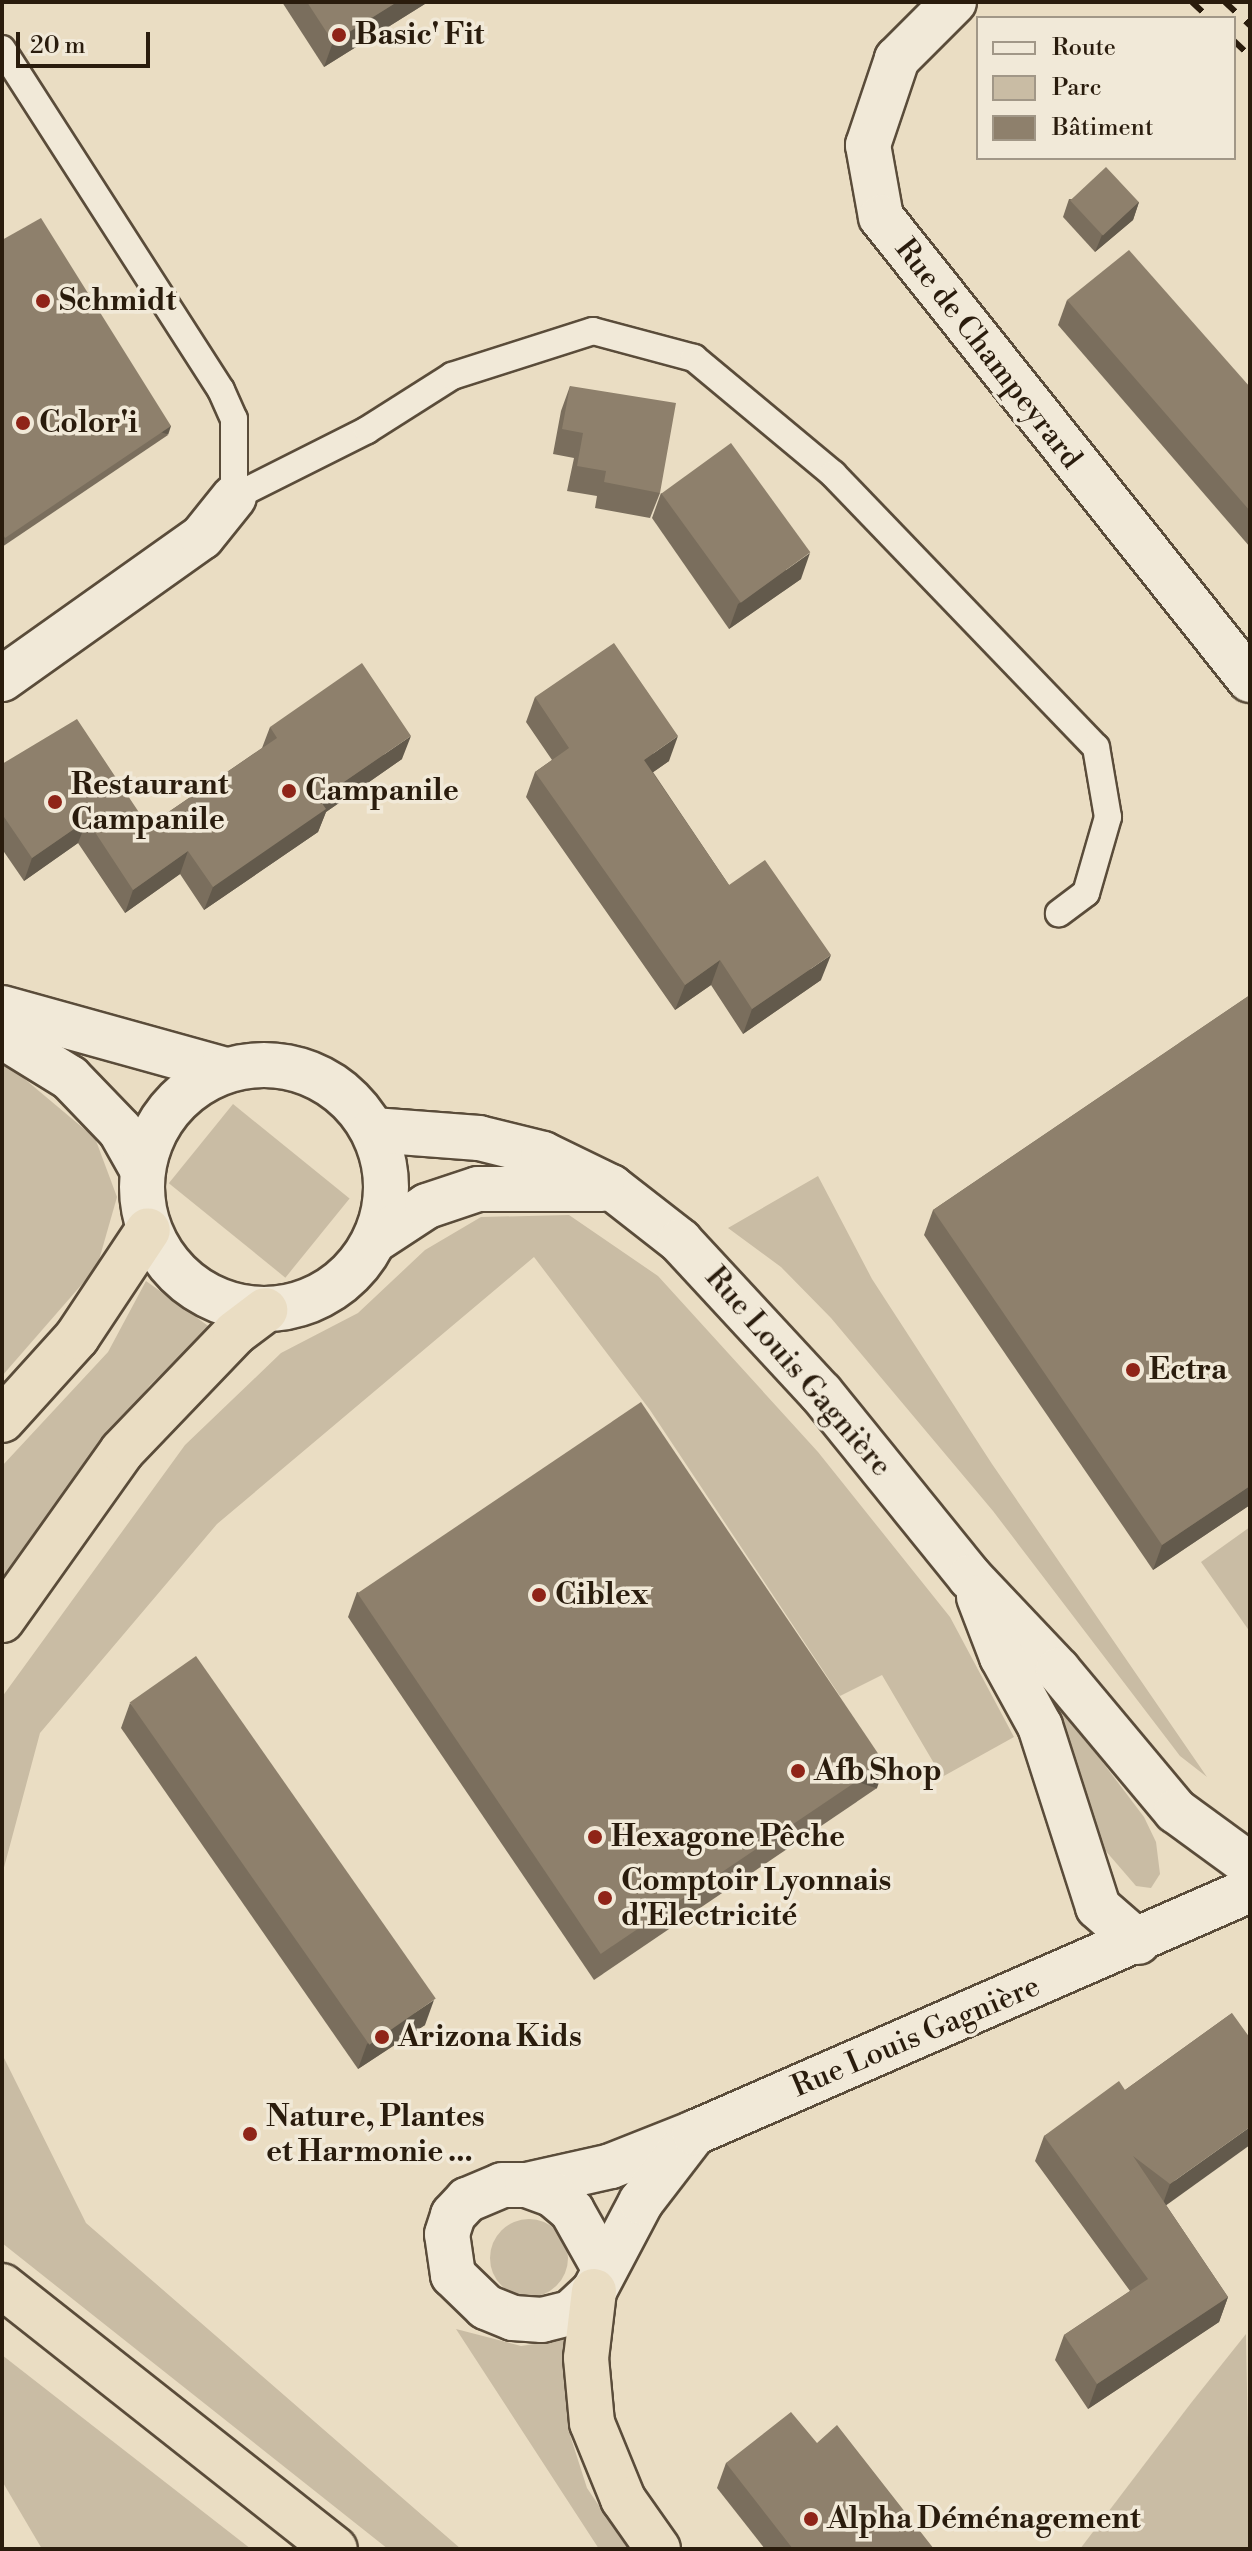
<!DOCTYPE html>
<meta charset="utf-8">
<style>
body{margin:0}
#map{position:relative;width:1252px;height:2551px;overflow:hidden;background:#eaddc3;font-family:"Libre Bodoni",serif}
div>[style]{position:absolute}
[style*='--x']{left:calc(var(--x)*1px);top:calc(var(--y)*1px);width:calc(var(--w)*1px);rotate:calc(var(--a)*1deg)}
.green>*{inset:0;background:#c9bca4;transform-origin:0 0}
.round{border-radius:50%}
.roads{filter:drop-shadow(2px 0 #5a4c3a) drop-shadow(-2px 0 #5a4c3a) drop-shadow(0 2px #5a4c3a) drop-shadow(0 -2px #5a4c3a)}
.lane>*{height:26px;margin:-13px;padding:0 13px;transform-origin:13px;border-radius:13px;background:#f1e9d8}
.street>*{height:44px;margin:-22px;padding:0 22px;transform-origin:22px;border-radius:22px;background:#f1e9d8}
.secondary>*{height:44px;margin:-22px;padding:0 22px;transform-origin:22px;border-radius:22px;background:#f1e9d8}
.secondary>.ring{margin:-22px;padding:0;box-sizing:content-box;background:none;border:44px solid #f1e9d8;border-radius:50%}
.highway>*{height:44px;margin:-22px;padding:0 22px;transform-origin:22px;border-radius:22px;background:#eaddc3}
.rail>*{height:6px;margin-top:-3px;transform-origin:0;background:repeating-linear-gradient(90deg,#2a1c0d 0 14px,transparent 0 28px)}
.wall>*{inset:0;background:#7a6e5d}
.shaded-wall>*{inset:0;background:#635a4c;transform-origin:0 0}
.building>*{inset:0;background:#8e806c;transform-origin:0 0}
.dots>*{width:22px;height:22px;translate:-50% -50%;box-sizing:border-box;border:4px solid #f1e9d8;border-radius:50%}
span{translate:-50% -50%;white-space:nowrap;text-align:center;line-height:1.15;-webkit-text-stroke:7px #f1e9d8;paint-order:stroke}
.poi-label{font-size:30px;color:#2a1c0d;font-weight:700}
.left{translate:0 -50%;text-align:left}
.street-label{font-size:30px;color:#2a1c0d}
.frame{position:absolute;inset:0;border:4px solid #2a1c0d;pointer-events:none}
.legend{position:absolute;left:976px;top:16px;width:260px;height:144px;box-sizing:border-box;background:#f1e9d8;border:2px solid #a19787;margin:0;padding:10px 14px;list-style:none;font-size:24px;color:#2a1c0d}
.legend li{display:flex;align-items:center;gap:16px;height:40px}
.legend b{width:40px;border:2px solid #a19787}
.scale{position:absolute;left:16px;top:32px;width:134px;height:36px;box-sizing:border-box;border:4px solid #2a1c0d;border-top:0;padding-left:10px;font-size:24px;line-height:28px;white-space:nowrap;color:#2a1c0d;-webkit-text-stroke:6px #f1e9d8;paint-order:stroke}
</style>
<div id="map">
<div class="green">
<i style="clip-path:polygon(2px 1060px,95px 1138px,117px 1197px,97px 1267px,2px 1376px)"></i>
<i style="left:233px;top:1104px;width:150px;height:102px;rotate:39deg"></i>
<i style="clip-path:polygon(818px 1176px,872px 1279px,992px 1464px,1207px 1777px,1180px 1756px,993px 1511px,831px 1318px,781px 1267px,728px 1228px)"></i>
<i style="clip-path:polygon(569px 1215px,658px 1276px,818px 1452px,950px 1617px,1014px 1737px,942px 1777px,882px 1675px,840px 1696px,650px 1410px,534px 1257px,217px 1524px,40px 1733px,2px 1875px,2px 1697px,185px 1445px,281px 1353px,358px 1313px,425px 1250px,481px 1217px)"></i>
<i style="clip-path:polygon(146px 1281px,211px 1328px,150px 1385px,2px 1579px,2px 1466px,108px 1352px)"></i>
<i style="clip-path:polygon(1250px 1527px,1250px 1632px,1201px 1562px)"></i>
<i style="clip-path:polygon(1051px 1694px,1144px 1817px,1156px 1842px,1160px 1874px,1151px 1888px,1136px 1886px,1098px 1842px)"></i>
<i style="clip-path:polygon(2px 2054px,86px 2223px,461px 2549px,388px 2549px,2px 2243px)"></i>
<i class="round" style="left:490px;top:2219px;width:78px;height:78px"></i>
<i style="clip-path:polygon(456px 2329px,521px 2346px,569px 2339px,570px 2435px,587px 2488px,628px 2549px,599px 2549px)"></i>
<i style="clip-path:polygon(1246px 2334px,1250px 2549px,1080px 2549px,1191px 2403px)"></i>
<i style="clip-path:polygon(2px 2355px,251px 2549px,42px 2549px,2px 2481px)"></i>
</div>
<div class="roads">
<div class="lane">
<i style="--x:2;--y:49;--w:405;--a:57.3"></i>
<i style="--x:221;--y:390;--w:32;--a:66"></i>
<i style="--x:234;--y:419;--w:78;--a:90"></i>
<i style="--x:234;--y:497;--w:149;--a:-26.7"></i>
<i style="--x:367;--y:430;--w:101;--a:-32.4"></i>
<i style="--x:452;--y:376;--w:148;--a:-17.7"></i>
<i style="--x:593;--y:331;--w:105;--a:15"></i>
<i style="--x:694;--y:358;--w:181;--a:39.8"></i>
<i style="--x:833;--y:474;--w:379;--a:46.1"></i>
<i style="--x:1096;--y:747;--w:71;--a:80.3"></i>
<i style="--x:1108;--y:817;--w:79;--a:106.1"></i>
<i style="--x:1086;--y:893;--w:34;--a:143"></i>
</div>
<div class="street">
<i style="--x:954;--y:2;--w:81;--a:135"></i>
<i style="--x:897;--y:59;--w:91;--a:108.6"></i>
<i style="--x:868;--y:145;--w:73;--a:79.8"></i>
<i style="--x:881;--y:217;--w:592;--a:51.45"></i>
<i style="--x:2;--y:679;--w:245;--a:-35.4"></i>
<i style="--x:202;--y:537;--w:51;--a:-51.3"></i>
<i style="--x:527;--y:2185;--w:86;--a:-12.7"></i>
<i style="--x:611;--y:2166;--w:89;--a:-21.7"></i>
<i style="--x:594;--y:2291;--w:33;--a:137"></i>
<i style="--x:570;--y:2313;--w:29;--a:166"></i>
<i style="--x:542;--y:2320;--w:29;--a:-176"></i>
<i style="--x:513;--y:2318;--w:29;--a:-158"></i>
<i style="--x:486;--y:2307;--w:46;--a:-135.9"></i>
<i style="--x:453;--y:2275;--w:41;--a:-98.3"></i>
<i style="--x:447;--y:2234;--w:20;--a:-72"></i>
<i style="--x:453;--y:2215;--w:21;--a:-47"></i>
<i style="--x:467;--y:2200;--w:38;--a:-23"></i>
<i style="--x:502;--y:2185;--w:25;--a:0"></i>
<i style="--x:527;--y:2185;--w:27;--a:20"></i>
<i style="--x:552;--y:2194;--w:26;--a:40"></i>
<i style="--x:572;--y:2211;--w:63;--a:60.6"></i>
</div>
<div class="secondary">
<i style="--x:2;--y:1008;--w:231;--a:15.5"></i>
<i style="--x:2;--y:1036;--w:80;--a:31.7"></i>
<i style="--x:70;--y:1078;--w:72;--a:46.1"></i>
<i style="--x:120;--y:1130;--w:45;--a:60.6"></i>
<i class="ring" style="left:142px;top:1065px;width:200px;height:200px"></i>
<i style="--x:373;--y:1130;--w:106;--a:4.3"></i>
<i style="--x:479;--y:1138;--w:66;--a:14"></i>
<i style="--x:543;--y:1154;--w:76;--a:25.9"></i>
<i style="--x:611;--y:1187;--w:88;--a:38"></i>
<i style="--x:680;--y:1241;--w:207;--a:47.2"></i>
<i style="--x:821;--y:1393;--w:237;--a:51"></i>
<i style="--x:970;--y:1577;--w:128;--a:46.6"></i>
<i style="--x:1058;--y:1670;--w:184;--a:50.1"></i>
<i style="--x:1176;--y:1811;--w:92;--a:36.1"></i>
<i style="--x:375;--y:1240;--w:62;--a:-33.2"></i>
<i style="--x:427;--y:1206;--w:54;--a:-18.4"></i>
<i style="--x:478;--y:1189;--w:124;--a:0"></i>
<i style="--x:979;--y:1597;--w:64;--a:69"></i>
<i style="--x:1002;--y:1657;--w:79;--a:61.2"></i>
<i style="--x:1040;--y:1726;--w:190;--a:72.2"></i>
<i style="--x:1098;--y:1907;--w:53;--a:41.2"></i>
<i style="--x:594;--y:2291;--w:101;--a:-62.2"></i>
<i style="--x:641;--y:2202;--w:87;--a:-52.5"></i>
<i style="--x:694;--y:2133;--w:607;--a:-23.61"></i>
</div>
<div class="highway">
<i style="--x:2;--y:1420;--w:112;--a:-47.9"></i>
<i style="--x:77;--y:1337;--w:128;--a:-56.4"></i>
<i style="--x:2;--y:1620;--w:207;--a:-54.6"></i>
<i style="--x:122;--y:1451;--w:163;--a:-46.2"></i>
<i style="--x:235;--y:1333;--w:38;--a:-37"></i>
<i style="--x:2;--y:2286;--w:424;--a:38.3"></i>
<i style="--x:594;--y:2291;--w:67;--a:96.8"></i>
<i style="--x:586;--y:2358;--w:65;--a:84.7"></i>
<i style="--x:592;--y:2423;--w:82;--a:67.8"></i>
<i style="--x:623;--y:2499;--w:61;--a:55"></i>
</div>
</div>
<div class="rail">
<i style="--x:1192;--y:2;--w:23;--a:43"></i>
<i style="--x:1225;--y:2;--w:34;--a:43"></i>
<i style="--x:1234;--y:41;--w:22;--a:43"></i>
</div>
<div class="wall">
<i style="clip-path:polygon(282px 2px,428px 2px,324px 67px)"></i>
<i style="clip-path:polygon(1069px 199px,1139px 202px,1133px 220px,1095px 252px,1063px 217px)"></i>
<i style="clip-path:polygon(2px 240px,168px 435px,2px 547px)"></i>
<i style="clip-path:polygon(1067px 300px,1250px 387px,1250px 547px,1058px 325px)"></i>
<i style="clip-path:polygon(570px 386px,660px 493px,650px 518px,595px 508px,597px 496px,567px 491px,574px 458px,553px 454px,561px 411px)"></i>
<i style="clip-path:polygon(661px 493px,801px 579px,729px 629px,652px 518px)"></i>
<i style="clip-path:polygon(535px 697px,669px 761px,653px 772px,729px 885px,821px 980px,743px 1034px,711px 985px,675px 1010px,526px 797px,535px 772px,552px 760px,526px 722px)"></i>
<i style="clip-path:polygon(270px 727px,402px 759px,326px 812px,318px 832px,204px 910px,180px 874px,125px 913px,78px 843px,24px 881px,2px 849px,2px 764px,148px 826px,262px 748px)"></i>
<i style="clip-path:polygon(1250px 995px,1250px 1505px,1153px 1570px,924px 1235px,933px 1210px)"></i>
<i style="clip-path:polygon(357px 1592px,877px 1788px,594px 1980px,348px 1617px)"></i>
<i style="clip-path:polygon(130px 1703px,425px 2025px,358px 2069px,121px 1728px)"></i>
<i style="clip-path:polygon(1232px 2013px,1166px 2205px,1228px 2297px,1219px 2322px,1088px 2409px,1055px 2360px,1064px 2335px,1130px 2291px,1035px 2161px,1044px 2136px,1125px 2090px)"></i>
<i style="clip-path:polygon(817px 2443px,934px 2549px,765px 2549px,717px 2488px,726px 2463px)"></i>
</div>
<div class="shaded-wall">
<i style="clip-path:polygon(397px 2px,428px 2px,324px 67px,333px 42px)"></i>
<i style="clip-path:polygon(1139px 202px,1133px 220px,1095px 252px,1102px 235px)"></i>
<i style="left:171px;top:426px;width:9px;height:200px;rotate:108deg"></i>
<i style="clip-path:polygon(810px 553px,801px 579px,729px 629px,738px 604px)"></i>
<i style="clip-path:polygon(411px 736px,402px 759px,326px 812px,318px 832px,204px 910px,213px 887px,319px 799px)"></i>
<i style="clip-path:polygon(678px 736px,669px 761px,635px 785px,644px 760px)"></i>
<i style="clip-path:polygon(87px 820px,78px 843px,24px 881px,32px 858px)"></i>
<i style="clip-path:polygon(188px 851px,180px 874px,125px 913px,133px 890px)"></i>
<i style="clip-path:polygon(831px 955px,821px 980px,743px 1034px,752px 1009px)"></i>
<i style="clip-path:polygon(720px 960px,711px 985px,675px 1010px,685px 985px)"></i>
<i style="clip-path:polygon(1250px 1486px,1250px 1505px,1153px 1570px,1162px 1545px)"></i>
<i style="left:886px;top:1762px;width:28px;height:342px;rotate:109deg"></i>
<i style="clip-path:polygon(434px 2000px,425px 2025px,358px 2069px,367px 2044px)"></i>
<i style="clip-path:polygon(1250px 2127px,1250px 2145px,1161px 2209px,1170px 2184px)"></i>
<i style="clip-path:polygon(1228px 2297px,1219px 2322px,1088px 2409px,1097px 2384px)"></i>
</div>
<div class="building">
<i style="clip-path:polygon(307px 2px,397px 2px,333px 42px)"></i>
<i style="left:1106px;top:167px;width:48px;height:49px;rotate:47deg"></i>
<i style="clip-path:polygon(41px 218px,171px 426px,5px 538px,2px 533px,2px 240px)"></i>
<i style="clip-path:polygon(1129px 250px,1250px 387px,1250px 511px,1067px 300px)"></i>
<i style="clip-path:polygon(570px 386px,676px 403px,660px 493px,604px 482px,606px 471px,577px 466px,583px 433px,562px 429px)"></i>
<i style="left:731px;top:443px;width:135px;height:86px;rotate:54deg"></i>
<i style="clip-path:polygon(614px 643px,678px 736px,644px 760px,729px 885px,765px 860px,831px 955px,752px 1009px,720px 960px,685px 985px,535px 772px,569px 748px,535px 697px)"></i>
<i style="clip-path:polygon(362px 663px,411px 736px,319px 799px,326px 809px,213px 887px,188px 851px,133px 890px,87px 820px,32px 858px,2px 814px,2px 764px,77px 719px,148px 826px,277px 738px,270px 727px)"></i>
<i style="clip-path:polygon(1250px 995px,1250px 1486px,1162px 1545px,933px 1210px)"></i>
<i style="left:641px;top:1402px;width:435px;height:342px;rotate:56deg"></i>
<i style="left:196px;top:1656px;width:418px;height:81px;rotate:55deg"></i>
<i style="clip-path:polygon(1232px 2013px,1250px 2038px,1250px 2127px,1170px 2184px,1133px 2156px,1228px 2297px,1097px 2384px,1064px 2335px,1148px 2279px,1044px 2136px,1119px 2081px,1125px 2090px)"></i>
<i style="clip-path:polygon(791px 2412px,817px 2443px,837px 2425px,934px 2549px,793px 2549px,726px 2463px)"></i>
</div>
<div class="dots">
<i style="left:339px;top:35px;background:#8f2418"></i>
<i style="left:43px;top:301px;background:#8f2418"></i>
<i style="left:23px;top:423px;background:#8f2418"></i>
<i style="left:289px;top:791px;background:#8f2418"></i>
<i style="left:55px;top:802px;background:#8f2418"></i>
<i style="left:1133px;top:1370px;background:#8f2418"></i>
<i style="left:539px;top:1595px;background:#8f2418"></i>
<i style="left:798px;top:1771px;background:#8f2418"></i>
<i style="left:595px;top:1837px;background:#8f2418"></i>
<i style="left:605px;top:1898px;background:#8f2418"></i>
<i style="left:382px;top:2037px;background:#8f2418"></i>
<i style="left:250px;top:2134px;background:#8f2418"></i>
<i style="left:811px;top:2519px;background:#8f2418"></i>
</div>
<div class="poi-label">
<span class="left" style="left:355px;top:35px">Basic' Fit</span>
<span class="left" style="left:59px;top:301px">Schmidt</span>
<span class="left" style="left:39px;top:423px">Color'i</span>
<span class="left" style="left:71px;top:802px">Restaurant<br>Campanile</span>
<span class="left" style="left:305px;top:791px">Campanile</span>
<span class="left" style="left:1149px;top:1370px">Ectra</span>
<span class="left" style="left:555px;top:1595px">Ciblex</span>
<span class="left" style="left:814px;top:1771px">Afb Shop</span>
<span class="left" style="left:611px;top:1837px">Hexagone Pêche</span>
<span class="left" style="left:621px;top:1898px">Comptoir Lyonnais<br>d'Electricité</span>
<span class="left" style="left:398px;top:2037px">Arizona Kids</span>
<span class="left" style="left:266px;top:2134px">Nature, Plantes<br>et Harmonie ...</span>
<span class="left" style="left:827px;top:2519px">Alpha Déménagement</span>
</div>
<div class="street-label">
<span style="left:988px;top:354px;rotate:52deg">Rue de Champeyrard</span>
<span style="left:798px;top:1372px;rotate:49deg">Rue Louis Gagnière</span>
<span style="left:916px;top:2037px;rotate:-23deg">Rue Louis Gagnière</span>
</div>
<div class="frame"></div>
<ul class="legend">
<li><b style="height:10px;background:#f1e9d8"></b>Route</li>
<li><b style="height:22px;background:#c9bca4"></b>Parc</li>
<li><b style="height:22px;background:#8e806c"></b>Bâtiment</li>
</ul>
<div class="scale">20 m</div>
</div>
